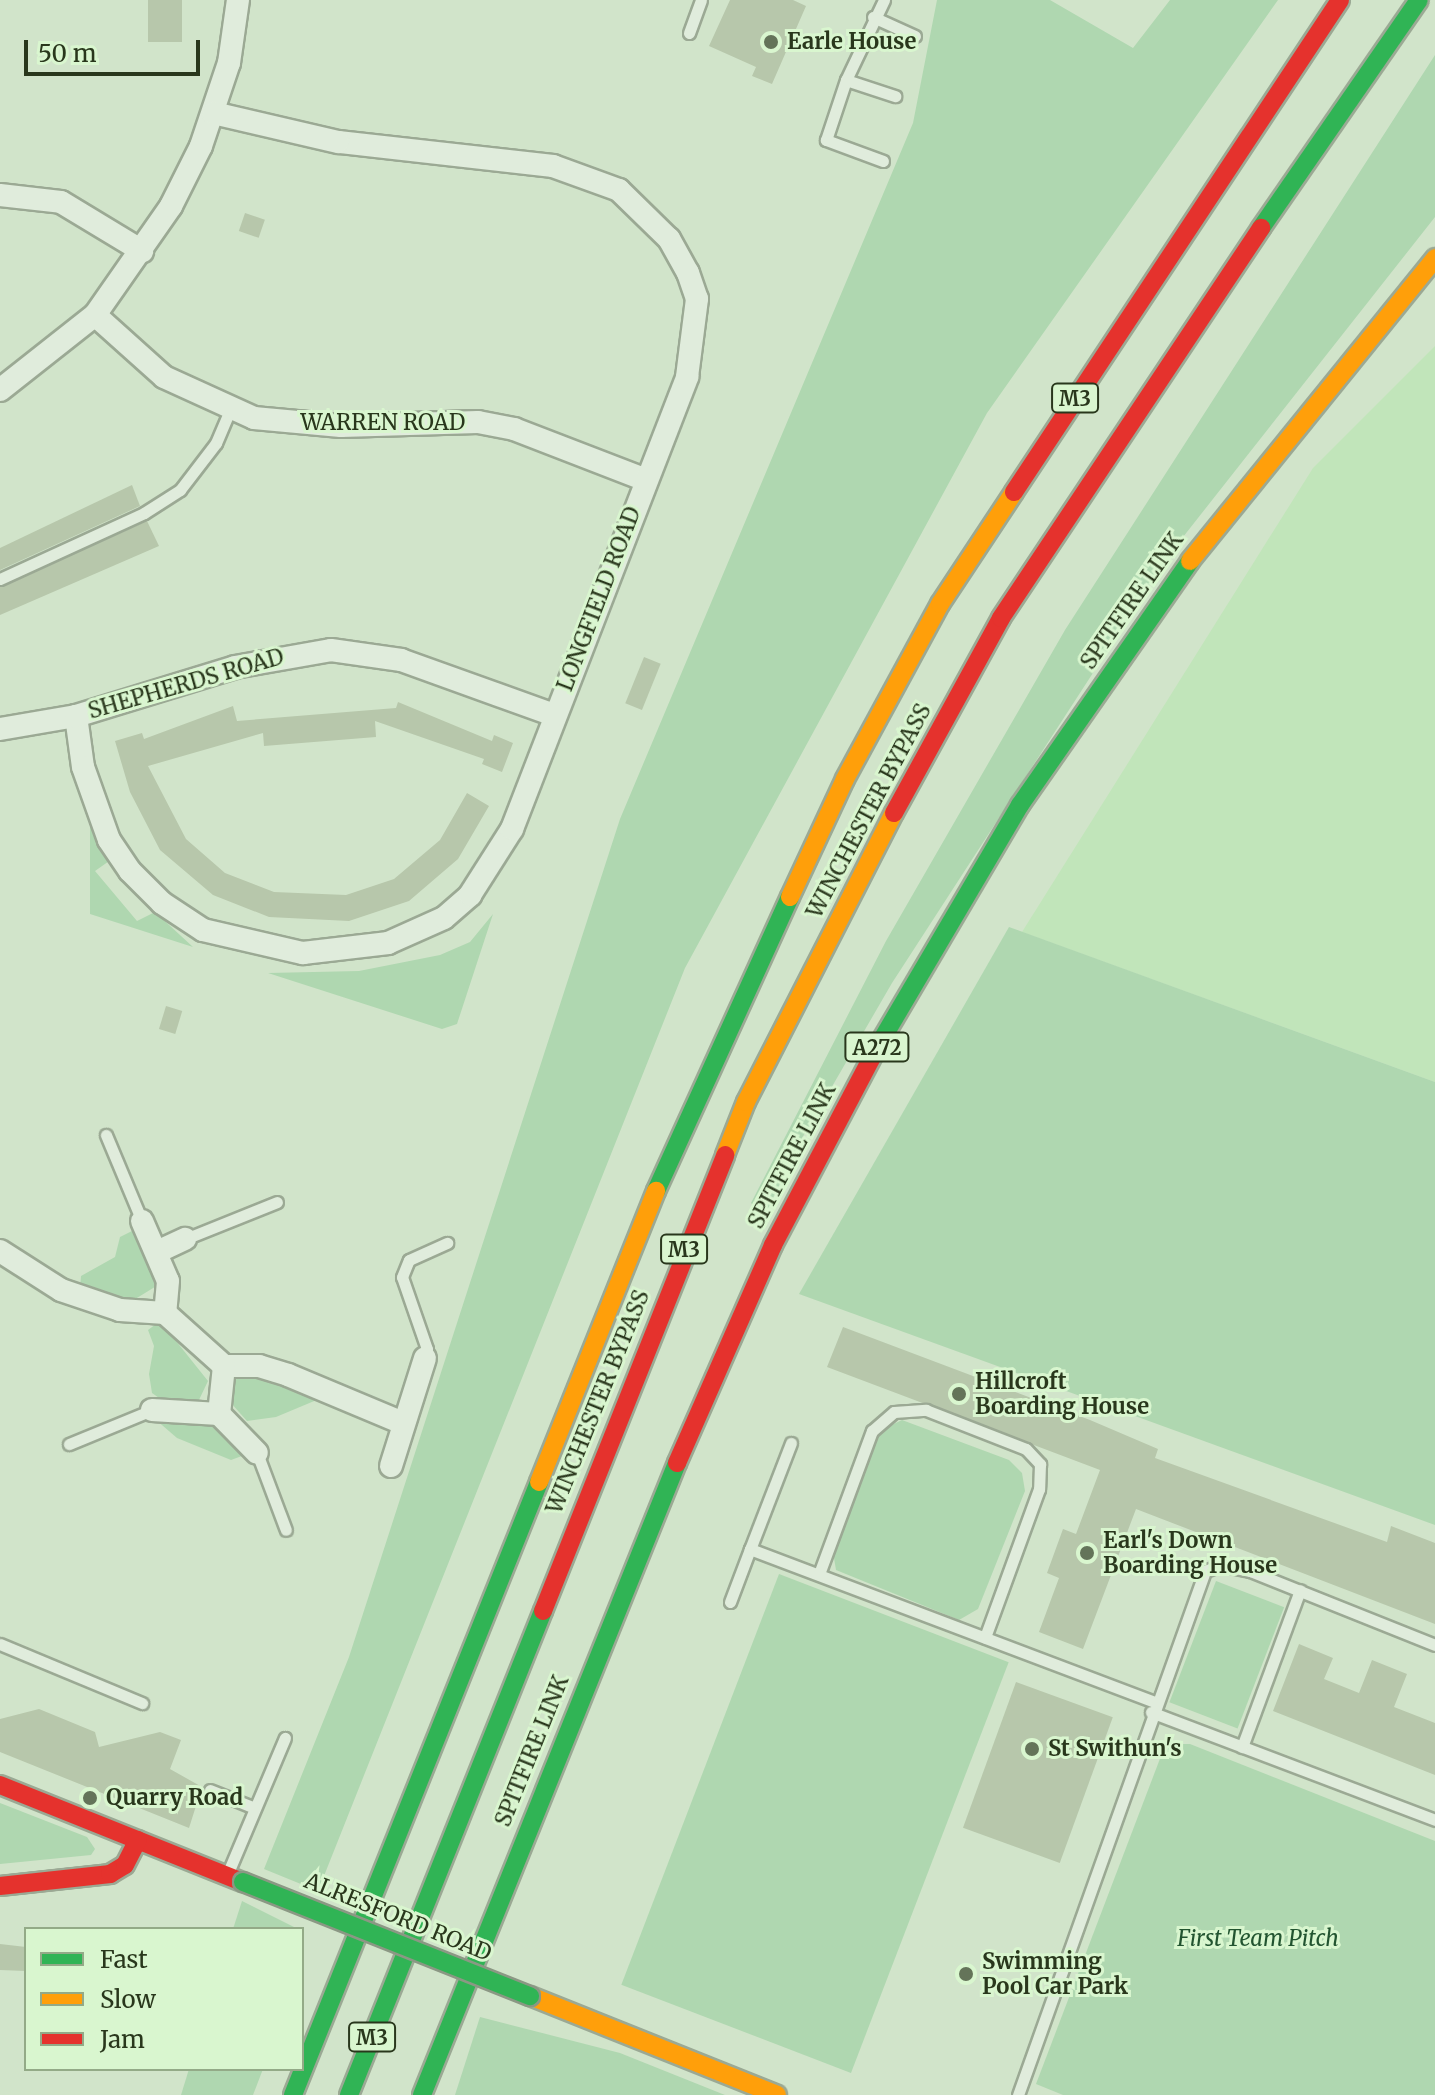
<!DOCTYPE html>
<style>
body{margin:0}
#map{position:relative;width:1435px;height:2095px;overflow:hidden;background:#d1e4ca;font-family:Merriweather,serif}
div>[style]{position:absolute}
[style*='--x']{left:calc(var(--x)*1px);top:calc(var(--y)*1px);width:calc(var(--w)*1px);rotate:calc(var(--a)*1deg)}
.farmland>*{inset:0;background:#c1e5ba}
.green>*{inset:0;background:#afd7b0;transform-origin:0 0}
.building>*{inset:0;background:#b7c7ab;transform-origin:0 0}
.roads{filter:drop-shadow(2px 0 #9ba994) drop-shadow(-2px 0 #9ba994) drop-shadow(0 2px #9ba994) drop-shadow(0 -2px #9ba994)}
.lane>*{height:11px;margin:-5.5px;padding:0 5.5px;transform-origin:5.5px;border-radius:5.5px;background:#e0ecdc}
.street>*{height:22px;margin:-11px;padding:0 11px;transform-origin:11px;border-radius:11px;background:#e0ecdc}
.fast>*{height:18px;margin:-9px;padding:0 9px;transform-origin:9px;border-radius:9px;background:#30b455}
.slow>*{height:18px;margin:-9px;padding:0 9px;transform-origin:9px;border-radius:9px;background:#ff9f0a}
.jam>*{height:18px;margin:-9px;padding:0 9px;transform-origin:9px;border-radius:9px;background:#e5322d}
.bridges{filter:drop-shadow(2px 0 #8b9884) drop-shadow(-2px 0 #8b9884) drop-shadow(0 2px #8b9884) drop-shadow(0 -2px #8b9884)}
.fast-bridge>*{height:18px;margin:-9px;padding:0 9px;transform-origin:9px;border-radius:9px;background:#30b455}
.dots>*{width:22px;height:22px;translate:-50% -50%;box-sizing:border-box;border:4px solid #d9f6cf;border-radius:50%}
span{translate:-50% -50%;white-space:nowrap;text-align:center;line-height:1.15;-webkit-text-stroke:6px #d9f6cf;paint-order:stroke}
.shield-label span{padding:2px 6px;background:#d9f6cf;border:2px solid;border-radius:6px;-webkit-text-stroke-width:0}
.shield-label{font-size:20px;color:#29371c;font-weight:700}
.poi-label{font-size:22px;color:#29371c;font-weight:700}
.left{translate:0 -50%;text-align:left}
.street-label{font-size:22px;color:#29371c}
.park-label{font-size:22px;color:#225430;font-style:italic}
.legend{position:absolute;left:24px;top:1927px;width:280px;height:144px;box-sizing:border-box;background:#d9f6cf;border:2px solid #93aa87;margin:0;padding:10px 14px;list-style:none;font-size:24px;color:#29371c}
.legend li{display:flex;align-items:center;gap:16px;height:40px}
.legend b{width:40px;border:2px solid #93aa87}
.scale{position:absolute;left:24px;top:40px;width:176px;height:36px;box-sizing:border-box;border:4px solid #29371c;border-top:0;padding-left:10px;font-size:24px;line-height:28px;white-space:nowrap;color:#29371c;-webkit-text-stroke:6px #d9f6cf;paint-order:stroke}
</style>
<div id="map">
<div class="farmland">
<i style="clip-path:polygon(1435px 346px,1435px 1082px,1022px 932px,1313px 468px)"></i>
</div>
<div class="green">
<i style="clip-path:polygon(937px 0,1050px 0,1133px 48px,1170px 0,1278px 0,987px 413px,685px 968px,318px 1891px,264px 1869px,349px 1657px,620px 819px,913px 123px)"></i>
<i style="clip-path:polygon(1435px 55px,1435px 217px,1172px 551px,892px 983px,797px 1147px,765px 1216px,751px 1203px,886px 941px,1065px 630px)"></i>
<i style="clip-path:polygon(90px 826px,112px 859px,95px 871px,137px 921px,155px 912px,193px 947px,90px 914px)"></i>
<i style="clip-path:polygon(493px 914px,457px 1024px,442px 1029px,268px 973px,359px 971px,440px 955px,470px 942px)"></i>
<i style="clip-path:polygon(1009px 927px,1435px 1082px,1435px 1525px,799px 1294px)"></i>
<i style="clip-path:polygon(136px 1229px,161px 1278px,158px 1285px,132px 1301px,80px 1289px,81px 1276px,115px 1257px,120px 1237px)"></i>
<i style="clip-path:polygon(160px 1321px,208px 1381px,198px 1402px,162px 1400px,152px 1393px,149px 1374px,154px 1346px,148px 1330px)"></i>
<i style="clip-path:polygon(259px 1371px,319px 1399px,276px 1417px,247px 1421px,231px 1403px,232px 1389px,238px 1375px)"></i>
<i style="clip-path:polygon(155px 1419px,196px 1421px,230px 1432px,250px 1453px,231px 1460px,177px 1438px)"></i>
<i style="clip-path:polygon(902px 1420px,1009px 1460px,1022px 1473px,1025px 1491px,978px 1609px,959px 1620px,836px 1570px,832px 1546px,873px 1434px)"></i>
<i style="left:779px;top:1574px;width:246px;height:440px;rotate:21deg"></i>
<i style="left:1216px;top:1581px;width:73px;height:130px;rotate:21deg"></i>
<i style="clip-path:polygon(1172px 1744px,1190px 1744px,1435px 1841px,1435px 2095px,1063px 2095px,1036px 2084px,1161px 1756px)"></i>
<i style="clip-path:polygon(0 1803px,87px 1837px,95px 1849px,91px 1855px,0 1864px)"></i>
<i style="clip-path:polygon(242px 1901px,298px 1929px,233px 1929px)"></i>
<i style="clip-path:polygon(480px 2017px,620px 2053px,725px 2095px,455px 2095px)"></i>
<i style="clip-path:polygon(189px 2069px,263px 2069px,253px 2095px,181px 2095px)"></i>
</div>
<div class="building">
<i style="left:148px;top:0;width:34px;height:42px"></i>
<i style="clip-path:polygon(730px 0,793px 0,806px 6px,772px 84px,752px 76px,756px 67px,709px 46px)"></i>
<i style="left:245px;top:213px;width:21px;height:19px;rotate:19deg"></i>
<i style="clip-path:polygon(132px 485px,140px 506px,0 570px,0 548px)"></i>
<i style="clip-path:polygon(147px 521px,159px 546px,0 615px,0 587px)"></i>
<i style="left:644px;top:657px;width:18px;height:50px;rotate:22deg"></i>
<i style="clip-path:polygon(398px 702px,492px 741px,494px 735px,513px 743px,502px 772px,482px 764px,484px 759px,375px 721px,376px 737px,264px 746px,263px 733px,148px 766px,186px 839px,225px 873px,274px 892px,346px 895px,394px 879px,440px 840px,467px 793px,489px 806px,458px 859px,409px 901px,349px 921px,269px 917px,213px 895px,160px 850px,130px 792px,115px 741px,142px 733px,144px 739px,233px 706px,237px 721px,396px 708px)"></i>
<i style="left:166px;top:1006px;width:17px;height:24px;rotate:17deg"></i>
<i style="clip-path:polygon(843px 1327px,1090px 1420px,1158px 1449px,1155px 1458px,1387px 1542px,1391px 1526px,1435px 1543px,1435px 1624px,1136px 1509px,1083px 1649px,1039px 1632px,1059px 1578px,1047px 1573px,1063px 1529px,1076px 1534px,1100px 1470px,827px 1367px)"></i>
<i style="clip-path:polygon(1299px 1644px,1333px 1658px,1324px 1679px,1359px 1693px,1372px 1660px,1407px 1674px,1394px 1707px,1435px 1723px,1435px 1775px,1273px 1711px)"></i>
<i style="left:1016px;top:1682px;width:103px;height:155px;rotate:20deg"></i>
<i style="clip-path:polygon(39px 1709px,95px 1732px,99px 1747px,160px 1732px,181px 1740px,170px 1769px,202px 1787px,189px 1828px,0 1752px,0 1719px)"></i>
<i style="clip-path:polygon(0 1944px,26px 1947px,26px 1971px,0 1970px)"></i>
</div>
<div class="roads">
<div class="lane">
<i style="--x:873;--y:17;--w:46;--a:24.3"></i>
<i style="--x:689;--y:33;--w:35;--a:-70"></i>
<i style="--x:846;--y:80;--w:52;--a:18.1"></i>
<i style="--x:883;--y:161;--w:61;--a:-159.8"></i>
<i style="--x:826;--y:140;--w:63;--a:-71.6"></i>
<i style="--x:846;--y:80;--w:89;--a:-64.6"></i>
<i style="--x:0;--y:579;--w:158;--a:-24.6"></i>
<i style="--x:144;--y:513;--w:43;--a:-32.6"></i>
<i style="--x:180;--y:490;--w:59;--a:-52.5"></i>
<i style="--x:216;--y:443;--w:36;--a:-67"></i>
<i style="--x:106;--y:1135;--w:93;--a:67.3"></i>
<i style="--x:185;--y:1239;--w:99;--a:-21.9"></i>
<i style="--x:425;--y:1358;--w:9;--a:-77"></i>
<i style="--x:427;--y:1349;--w:76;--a:-109.1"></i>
<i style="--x:402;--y:1277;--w:18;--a:-68"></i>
<i style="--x:409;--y:1260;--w:42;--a:-24.1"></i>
<i style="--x:791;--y:1443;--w:114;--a:111.1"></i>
<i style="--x:750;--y:1549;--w:433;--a:20.7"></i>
<i style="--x:69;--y:1444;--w:90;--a:-22.3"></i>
<i style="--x:257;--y:1453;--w:82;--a:69.4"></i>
<i style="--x:819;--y:1574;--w:153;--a:-69.7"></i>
<i style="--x:872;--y:1431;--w:29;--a:-41"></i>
<i style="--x:894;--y:1412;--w:32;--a:-4"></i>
<i style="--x:926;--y:1410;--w:107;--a:21.3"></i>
<i style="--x:1026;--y:1449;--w:21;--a:47"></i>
<i style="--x:1040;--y:1464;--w:25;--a:92"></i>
<i style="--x:1039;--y:1489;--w:158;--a:110"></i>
<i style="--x:730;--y:1602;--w:57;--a:-69.3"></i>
<i style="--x:0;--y:1644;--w:154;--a:22.6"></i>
<i style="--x:1151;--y:1712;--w:304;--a:20.8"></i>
<i style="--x:1242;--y:1747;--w:167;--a:-69.7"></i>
<i style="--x:210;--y:1790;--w:48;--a:21.8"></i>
<i style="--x:227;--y:1875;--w:149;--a:-67.1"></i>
<i style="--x:1018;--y:2095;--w:556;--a:-70.36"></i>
<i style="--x:1205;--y:1571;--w:17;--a:-21"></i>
<i style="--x:1221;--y:1565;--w:30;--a:12"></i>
<i style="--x:1250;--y:1571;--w:199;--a:21.8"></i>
</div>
<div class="street">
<i style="--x:0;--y:195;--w:61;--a:6.5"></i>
<i style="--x:61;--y:202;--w:95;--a:31.2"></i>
<i style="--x:95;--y:315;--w:93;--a:41.9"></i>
<i style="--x:164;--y:377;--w:99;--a:24.5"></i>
<i style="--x:254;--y:418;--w:87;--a:5.3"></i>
<i style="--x:341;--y:426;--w:137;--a:-1.7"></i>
<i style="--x:478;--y:422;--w:37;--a:11"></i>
<i style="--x:514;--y:429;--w:142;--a:21.1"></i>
<i style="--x:0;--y:390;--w:121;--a:-38.3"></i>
<i style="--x:95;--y:315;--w:133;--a:-55.1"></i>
<i style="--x:171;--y:206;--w:67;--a:-63.4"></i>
<i style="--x:201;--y:146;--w:88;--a:-71.4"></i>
<i style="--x:229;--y:63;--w:64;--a:-81.9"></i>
<i style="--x:76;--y:716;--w:51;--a:82.2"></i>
<i style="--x:83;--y:767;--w:77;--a:70.4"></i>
<i style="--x:109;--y:840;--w:37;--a:56"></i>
<i style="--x:130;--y:871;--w:45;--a:45"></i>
<i style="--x:162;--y:903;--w:49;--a:33.4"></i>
<i style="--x:203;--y:930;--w:103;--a:13"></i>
<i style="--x:303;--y:953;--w:86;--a:-6.7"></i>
<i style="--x:388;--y:943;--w:61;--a:-24.1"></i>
<i style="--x:444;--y:918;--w:35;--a:-41"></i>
<i style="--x:470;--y:895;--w:78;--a:-57.5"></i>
<i style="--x:512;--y:829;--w:485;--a:-68.8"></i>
<i style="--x:687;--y:377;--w:79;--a:-82.7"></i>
<i style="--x:697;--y:299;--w:28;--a:-109"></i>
<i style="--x:688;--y:273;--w:39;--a:-119"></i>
<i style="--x:669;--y:239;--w:70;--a:-135.6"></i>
<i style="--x:619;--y:190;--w:70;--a:-160"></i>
<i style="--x:553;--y:166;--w:216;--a:-173.6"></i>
<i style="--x:338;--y:142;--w:128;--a:-166.9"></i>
<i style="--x:0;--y:729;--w:77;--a:-9.7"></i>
<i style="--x:76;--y:716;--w:166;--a:-17.1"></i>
<i style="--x:235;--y:667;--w:97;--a:-10"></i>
<i style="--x:331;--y:650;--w:71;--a:8.1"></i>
<i style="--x:401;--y:660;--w:163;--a:19.8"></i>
<i style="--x:142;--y:1221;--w:65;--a:66.6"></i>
<i style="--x:168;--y:1281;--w:32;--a:95"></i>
<i style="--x:0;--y:1251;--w:72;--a:32.6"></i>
<i style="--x:61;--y:1290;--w:62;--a:18.7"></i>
<i style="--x:120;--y:1310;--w:45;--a:3.8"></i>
<i style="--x:165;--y:1313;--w:79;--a:41.9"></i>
<i style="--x:224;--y:1366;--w:35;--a:0"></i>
<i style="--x:259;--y:1366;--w:30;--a:17"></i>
<i style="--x:288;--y:1375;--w:125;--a:22.7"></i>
<i style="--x:157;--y:1252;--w:31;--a:-25"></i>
<i style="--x:224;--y:1366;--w:48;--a:95.9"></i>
<i style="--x:219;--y:1414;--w:54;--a:45.7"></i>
<i style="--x:152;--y:1410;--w:67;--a:3.4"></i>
<i style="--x:391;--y:1466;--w:113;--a:-72.5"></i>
</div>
<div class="fast">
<i style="--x:1261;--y:228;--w:277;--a:-55.3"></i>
<i style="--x:878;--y:1046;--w:280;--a:-59.5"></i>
<i style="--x:1020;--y:805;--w:297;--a:-55.1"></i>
<i style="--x:656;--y:1191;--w:323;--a:-65.5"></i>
<i style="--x:293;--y:2095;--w:661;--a:-68.13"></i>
<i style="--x:349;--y:2095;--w:521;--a:-68.16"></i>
<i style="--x:422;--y:2095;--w:682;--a:-68.03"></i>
</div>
<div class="slow">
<i style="--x:1190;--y:561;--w:390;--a:-51"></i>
<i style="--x:790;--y:897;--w:130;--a:-65"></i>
<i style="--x:845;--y:779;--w:199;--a:-61.5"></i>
<i style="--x:940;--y:604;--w:134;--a:-56.5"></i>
<i style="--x:725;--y:1155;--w:57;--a:-68.4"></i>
<i style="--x:746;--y:1102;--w:325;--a:-62.9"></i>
<i style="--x:539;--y:1482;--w:314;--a:-68.1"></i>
<i style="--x:530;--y:1996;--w:266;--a:21.8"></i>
</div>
<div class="jam">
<i style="--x:1014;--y:492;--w:590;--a:-56.47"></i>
<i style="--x:894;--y:813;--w:222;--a:-61.2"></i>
<i style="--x:1001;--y:618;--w:469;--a:-56.3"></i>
<i style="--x:677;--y:1463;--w:238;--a:-66.2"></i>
<i style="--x:773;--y:1245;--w:225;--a:-62.2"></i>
<i style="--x:543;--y:1611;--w:491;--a:-68.2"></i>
<i style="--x:0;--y:1785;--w:262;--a:21.8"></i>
<i style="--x:0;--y:1886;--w:111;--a:-6.2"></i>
<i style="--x:110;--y:1874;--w:17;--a:-31"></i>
<i style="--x:125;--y:1865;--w:28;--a:-63"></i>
</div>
</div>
<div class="bridges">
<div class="fast-bridge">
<i style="--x:243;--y:1882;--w:309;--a:21.7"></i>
</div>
</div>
<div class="dots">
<i style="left:771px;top:42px;background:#647459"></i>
<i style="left:959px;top:1394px;background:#647459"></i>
<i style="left:1087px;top:1553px;background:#647459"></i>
<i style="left:1032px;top:1749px;background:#647459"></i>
<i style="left:90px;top:1798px;background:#647459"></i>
<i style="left:966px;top:1974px;background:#647459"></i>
</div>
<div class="shield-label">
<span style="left:1075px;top:398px">M3</span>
<span style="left:877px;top:1047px">A272</span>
<span style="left:684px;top:1249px">M3</span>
<span style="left:372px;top:2037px">M3</span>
</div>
<div class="poi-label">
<span class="left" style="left:787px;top:42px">Earle House</span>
<span class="left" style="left:975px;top:1394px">Hillcroft<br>Boarding House</span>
<span class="left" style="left:1103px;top:1553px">Earl's Down<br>Boarding House</span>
<span class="left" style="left:1048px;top:1749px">St Swithun's</span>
<span class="left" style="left:106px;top:1798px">Quarry Road</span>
<span class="left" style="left:982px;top:1974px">Swimming<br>Pool Car Park</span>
</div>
<div class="street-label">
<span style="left:383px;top:423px">WARREN ROAD</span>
<span style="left:599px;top:599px;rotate:-69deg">LONGFIELD ROAD</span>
<span style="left:1132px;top:601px;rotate:-55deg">SPITFIRE LINK</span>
<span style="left:186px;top:684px;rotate:-16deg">SHEPHERDS ROAD</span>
<span style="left:869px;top:811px;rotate:-62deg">WINCHESTER BYPASS</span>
<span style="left:792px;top:1156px;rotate:-62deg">SPITFIRE LINK</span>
<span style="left:598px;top:1402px;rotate:-68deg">WINCHESTER BYPASS</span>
<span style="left:532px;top:1751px;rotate:-68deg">SPITFIRE LINK</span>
<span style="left:398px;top:1917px;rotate:22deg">ALRESFORD ROAD</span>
</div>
<div class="park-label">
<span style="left:1258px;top:1939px">First Team Pitch</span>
</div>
<ul class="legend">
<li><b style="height:10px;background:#30b455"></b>Fast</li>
<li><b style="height:10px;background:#ff9f0a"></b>Slow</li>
<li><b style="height:10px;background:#e5322d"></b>Jam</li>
</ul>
<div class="scale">50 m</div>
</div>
